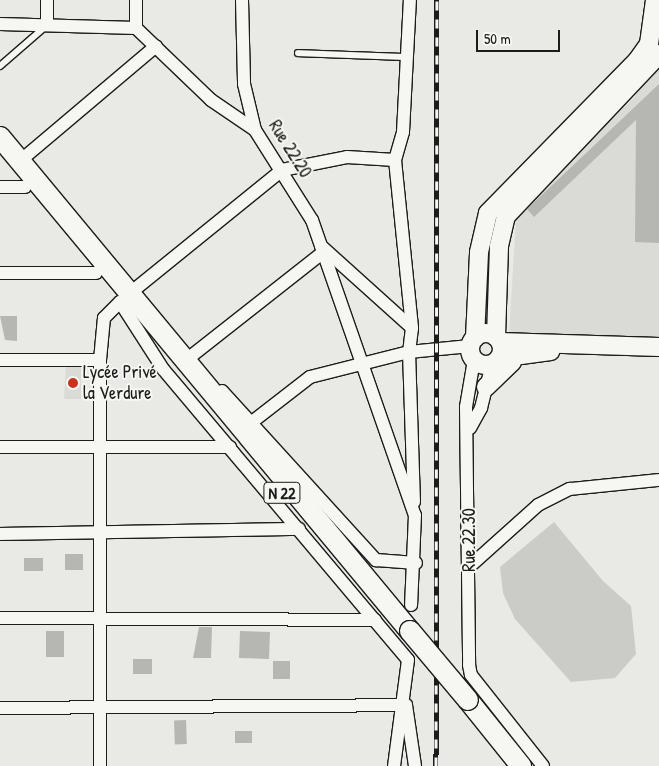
<!DOCTYPE html>
<meta charset="utf-8">
<style>
body{margin:0}
#map{position:relative;width:659px;height:766px;overflow:hidden;background:#e9e9e5;font-family:"Patrick Hand",sans-serif}
div>[style]{position:absolute}
[style*='--x']{left:calc(var(--x)*1px);top:calc(var(--y)*1px);width:calc(var(--w)*1px);rotate:calc(var(--a)*1deg)}
.built>*{inset:0;background:#dadad6}
.green>*{inset:0;background:#cbcbc7}
.building>*{inset:0;background:#b6b6b3;transform-origin:0 0}
.roads{filter:drop-shadow(1px 0 #1c1c1c) drop-shadow(-1px 0 #1c1c1c) drop-shadow(0 1px #1c1c1c) drop-shadow(0 -1px #1c1c1c)}
.lane>*{height:6px;margin:-3px;padding:0 3px;transform-origin:3px;border-radius:3px;background:#f6f6f2}
.street>*{height:12px;margin:-6px;padding:0 6px;transform-origin:6px;border-radius:6px;background:#f6f6f2}
.secondary>*{height:18px;margin:-9px;padding:0 9px;transform-origin:9px;border-radius:9px;background:#f6f6f2}
.secondary>.ring{margin:-9px;padding:0;box-sizing:content-box;background:none;border:18px solid #f6f6f2;border-radius:50%}
.primary>*{height:20px;margin:-10px;padding:0 10px;transform-origin:10px;border-radius:10px;background:#f6f6f2}
.rail>*{height:5px;margin-top:-2.5px;transform-origin:0;background:repeating-linear-gradient(90deg,#f6f6f2 0 9px,#1c1c1c 0 18px);box-sizing:border-box;border-block:1px solid #1c1c1c}
.bridges{filter:drop-shadow(1px 0 #1c1c1c) drop-shadow(-1px 0 #1c1c1c) drop-shadow(0 1px #1c1c1c) drop-shadow(0 -1px #1c1c1c)}
.primary-bridge>*{height:20px;margin:-10px;padding:0 10px;transform-origin:10px;border-radius:10px;background:#f6f6f2}
.dots>*{width:14px;height:14px;translate:-50% -50%;box-sizing:border-box;border:2px solid #f6f6f2;border-radius:50%}
span{translate:-50% -50%;white-space:nowrap;text-align:center;line-height:1.15;-webkit-text-stroke:4px #f6f6f2;paint-order:stroke}
.shield-label span{padding:1px 4px;background:#f6f6f2;border:1px solid;border-radius:4px;-webkit-text-stroke-width:0}
.shield-label{font-size:16px;color:#1c1c1c;font-weight:700}
.street-label{font-size:18px;color:#1c1c1c}
.poi-label{font-size:18px;color:#1c1c1c}
.left{translate:0 -50%;text-align:left}
.scale{position:absolute;left:476px;top:30px;width:84px;height:22px;box-sizing:border-box;border:2px solid #1c1c1c;border-top:0;padding-left:6px;font-size:15px;line-height:18px;white-space:nowrap;color:#1c1c1c;-webkit-text-stroke:4px #f6f6f2;paint-order:stroke}
</style>
<div id="map">
<div class="built">
<i style="clip-path:polygon(659px 65px,659px 339px,509px 336px,517px 203px,633px 99px)"></i>
<i style="clip-path:polygon(66px 366px,81px 367px,81px 399px,64px 399px)"></i>
</div>
<div class="green">
<i style="clip-path:polygon(554px 522px,603px 581px,631px 606px,636px 654px,615px 678px,571px 682px,515px 619px,503px 593px,500px 567px)"></i>
</div>
<div class="building">
<i style="clip-path:polygon(659px 84px,659px 243px,635px 242px,636px 120px,534px 217px,527px 209px)"></i>
<i style="clip-path:polygon(0 316px,17px 316px,17px 341px,5px 340px)"></i>
<i style="left:65px;top:554px;width:18px;height:16px"></i>
<i style="left:24px;top:558px;width:19px;height:13px"></i>
<i style="clip-path:polygon(199px 627px,212px 627px,211px 658px,193px 658px)"></i>
<i style="left:46px;top:631px;width:18px;height:26px"></i>
<i style="left:240px;top:631px;width:30px;height:27px;rotate:2deg"></i>
<i style="left:133px;top:659px;width:19px;height:15px"></i>
<i style="left:273px;top:661px;width:17px;height:18px"></i>
<i style="left:186px;top:720px;width:24px;height:12px;rotate:88deg"></i>
<i style="left:235px;top:731px;width:17px;height:12px"></i>
</div>
<div class="roads">
<div class="lane">
<i style="--x:298;--y:53;--w:110;--a:2.1"></i>
<i style="--x:0;--y:66;--w:61;--a:-41"></i>
</div>
<div class="street">
<i style="--x:47;--y:0;--w:25;--a:90"></i>
<i style="--x:242;--y:0;--w:84;--a:88.6"></i>
<i style="--x:244;--y:84;--w:47;--a:76.6"></i>
<i style="--x:255;--y:130;--w:107;--a:57.7"></i>
<i style="--x:312;--y:220;--w:312;--a:70.8"></i>
<i style="--x:415;--y:515;--w:90;--a:92.5"></i>
<i style="--x:0;--y:24;--w:136;--a:1.7"></i>
<i style="--x:136;--y:28;--w:104;--a:43.8"></i>
<i style="--x:211;--y:100;--w:53;--a:34.3"></i>
<i style="--x:136;--y:28;--w:28;--a:-90"></i>
<i style="--x:395;--y:160;--w:169;--a:84.2"></i>
<i style="--x:20;--y:161;--w:178;--a:-40.2"></i>
<i style="--x:0;--y:187;--w:25;--a:0"></i>
<i style="--x:321;--y:246;--w:122;--a:42"></i>
<i style="--x:412;--y:328;--w:24;--a:97"></i>
<i style="--x:409;--y:352;--w:61;--a:-5.6"></i>
<i style="--x:0;--y:273;--w:96;--a:0"></i>
<i style="--x:132;--y:297;--w:4;--a:-135"></i>
<i style="--x:129;--y:294;--w:197;--a:-39"></i>
<i style="--x:282;--y:170;--w:66;--a:-11.3"></i>
<i style="--x:347;--y:157;--w:48;--a:3.6"></i>
<i style="--x:395;--y:160;--w:29;--a:-74"></i>
<i style="--x:403;--y:132;--w:132;--a:-87"></i>
<i style="--x:190;--y:357;--w:167;--a:-38.2"></i>
<i style="--x:0;--y:360;--w:100;--a:0"></i>
<i style="--x:474;--y:360;--w:48;--a:99.7"></i>
<i style="--x:466;--y:407;--w:258;--a:89.3"></i>
<i style="--x:469;--y:665;--w:10;--a:79"></i>
<i style="--x:471;--y:675;--w:116;--a:51.6"></i>
<i style="--x:222;--y:391;--w:229;--a:47.7"></i>
<i style="--x:376;--y:560;--w:40;--a:4.3"></i>
<i style="--x:252;--y:422;--w:73;--a:-37.8"></i>
<i style="--x:310;--y:377;--w:102;--a:-14.2"></i>
<i style="--x:409;--y:352;--w:150;--a:88.1"></i>
<i style="--x:470;--y:428;--w:23;--a:-61"></i>
<i style="--x:481;--y:408;--w:45;--a:-76"></i>
<i style="--x:0;--y:447;--w:230;--a:0"></i>
<i style="--x:0;--y:534;--w:299;--a:-1"></i>
<i style="--x:469;--y:567;--w:93;--a:-41.9"></i>
<i style="--x:538;--y:505;--w:36;--a:-27"></i>
<i style="--x:570;--y:489;--w:89;--a:-5.8"></i>
<i style="--x:0;--y:618;--w:375;--a:0.3"></i>
<i style="--x:0;--y:708;--w:406;--a:-0.4"></i>
<i style="--x:406;--y:705;--w:62;--a:81.6"></i>
<i style="--x:100;--y:766;--w:406;--a:-90"></i>
<i style="--x:100;--y:360;--w:42;--a:-84.6"></i>
<i style="--x:104;--y:318;--w:23;--a:-45"></i>
<i style="--x:120;--y:302;--w:80;--a:57.3"></i>
<i style="--x:163;--y:369;--w:380;--a:49.9"></i>
<i style="--x:408;--y:660;--w:107;--a:97.5"></i>
</div>
<div class="secondary">
<i class="ring" style="left:470px;top:333px;width:14px;height:14px"></i>
<i style="--x:496;--y:337;--w:91;--a:-88.1"></i>
<i style="--x:499;--y:246;--w:31;--a:-77"></i>
<i style="--x:506;--y:216;--w:223;--a:-46.6"></i>
<i style="--x:475;--y:338;--w:86;--a:-87.3"></i>
<i style="--x:479;--y:252;--w:40;--a:-77"></i>
<i style="--x:488;--y:213;--w:213;--a:-45.6"></i>
<i style="--x:637;--y:61;--w:21;--a:-55"></i>
<i style="--x:649;--y:44;--w:44;--a:-82.2"></i>
<i style="--x:500;--y:342;--w:159;--a:1.8"></i>
<i style="--x:499;--y:358;--w:52;--a:-7.7"></i>
<i style="--x:486;--y:387;--w:36;--a:-44"></i>
</div>
<div class="primary">
<i style="--x:0;--y:137;--w:642;--a:50.31"></i>
<i style="--x:468;--y:700;--w:85;--a:51.2"></i>
</div>
</div>
<div class="rail">
<i style="--x:436;--y:766;--w:766;--a:-89.93"></i>
</div>
<div class="bridges">
<div class="primary-bridge">
<i style="--x:410;--y:631;--w:90;--a:50"></i>
</div>
</div>
<div class="dots">
<i style="left:73px;top:383px;background:#c8321e"></i>
</div>
<div class="shield-label">
<span style="left:282px;top:493px">N 22</span>
</div>
<div class="street-label">
<span style="left:290px;top:149px;rotate:58deg">Rue 22.20</span>
<span style="left:469px;top:540px;rotate:-90deg">Rue 22.30</span>
</div>
<div class="poi-label">
<span class="left" style="left:83px;top:383px">Lycée Privé<br>la Verdure</span>
</div>
<div class="scale">50 m</div>
</div>
